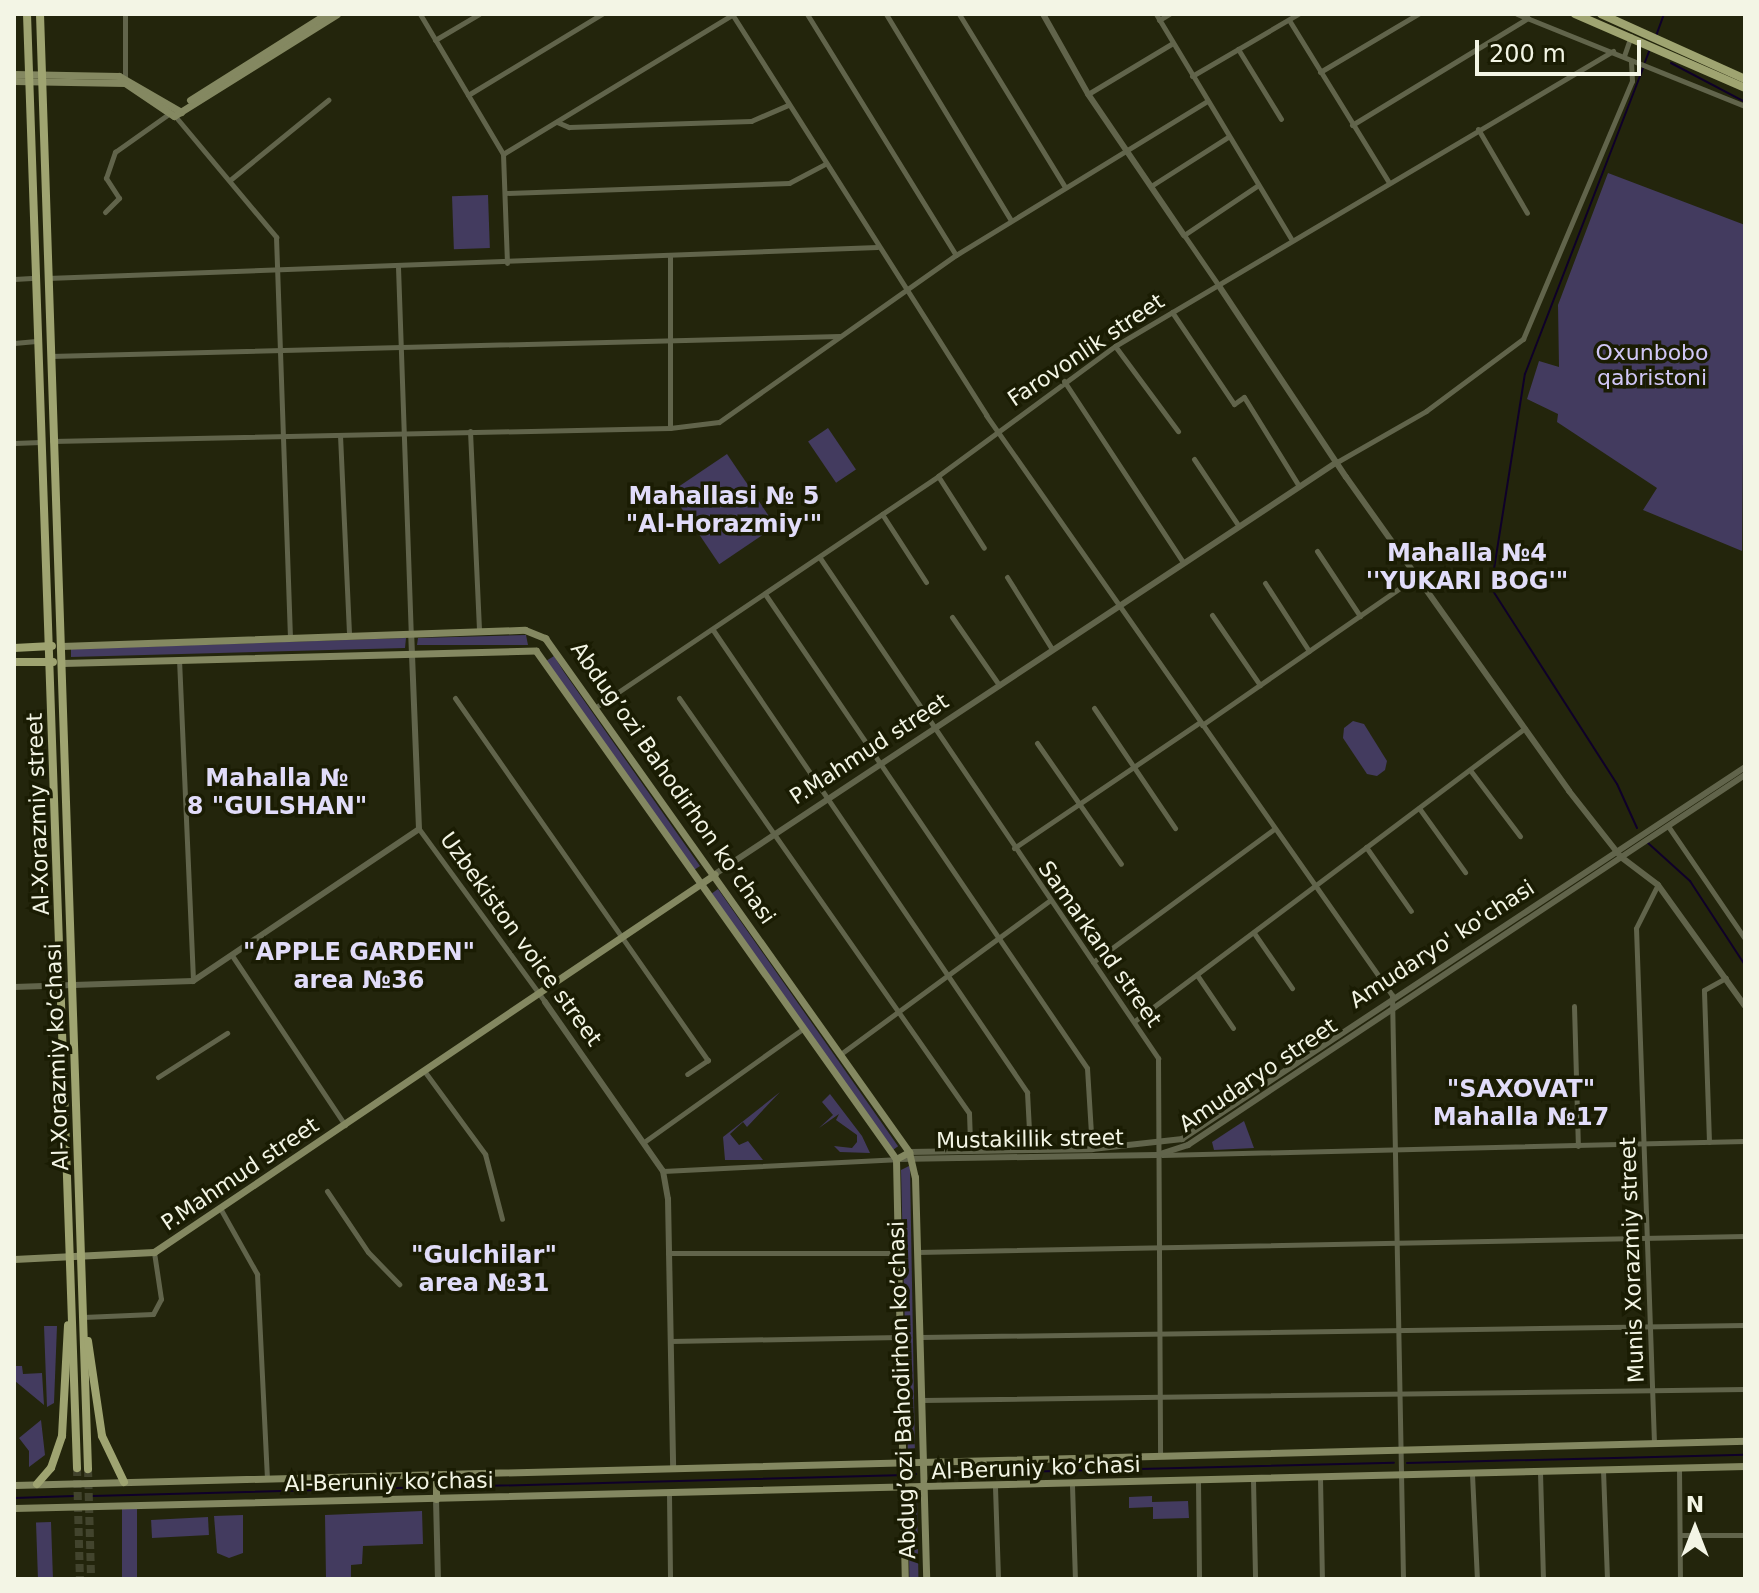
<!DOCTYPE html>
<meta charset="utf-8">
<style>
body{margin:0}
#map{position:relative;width:1759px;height:1593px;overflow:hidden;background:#23250c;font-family:"DejaVu Sans",sans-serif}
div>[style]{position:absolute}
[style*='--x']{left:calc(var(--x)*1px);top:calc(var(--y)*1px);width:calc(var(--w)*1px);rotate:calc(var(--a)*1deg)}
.green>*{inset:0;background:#433b5f;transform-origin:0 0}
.stream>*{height:2px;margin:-1px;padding:0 1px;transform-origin:1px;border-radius:1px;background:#0f0029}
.primary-tunnel>*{height:8px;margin-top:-4px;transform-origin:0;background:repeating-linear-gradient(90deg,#42442d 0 8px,transparent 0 12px)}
.minor>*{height:5px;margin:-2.5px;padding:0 2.5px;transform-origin:2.5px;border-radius:2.5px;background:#61644b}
.tertiary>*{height:6px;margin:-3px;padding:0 3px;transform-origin:3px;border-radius:3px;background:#61644b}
.secondary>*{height:7px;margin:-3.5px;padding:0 3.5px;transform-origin:3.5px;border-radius:3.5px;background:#848861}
.primary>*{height:8px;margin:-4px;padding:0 4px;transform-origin:4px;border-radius:4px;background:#9fa471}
span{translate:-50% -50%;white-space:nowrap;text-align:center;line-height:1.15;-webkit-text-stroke:7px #1a1c03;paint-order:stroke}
.street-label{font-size:22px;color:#f3f5e5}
.park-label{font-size:22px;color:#d1c7f7}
.neighbourhood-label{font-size:24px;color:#e1dcf9;font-weight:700}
.frame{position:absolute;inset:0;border:16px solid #f3f5e5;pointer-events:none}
.north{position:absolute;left:1655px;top:1489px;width:80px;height:80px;-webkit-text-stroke:6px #1a1c03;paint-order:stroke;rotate:0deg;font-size:22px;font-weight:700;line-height:32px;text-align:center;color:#f3f5e5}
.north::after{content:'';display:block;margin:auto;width:28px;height:36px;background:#f3f5e5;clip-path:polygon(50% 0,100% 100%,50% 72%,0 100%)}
.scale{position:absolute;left:1475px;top:40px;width:166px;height:36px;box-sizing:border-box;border:4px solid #f3f5e5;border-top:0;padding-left:10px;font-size:24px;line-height:28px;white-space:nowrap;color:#f3f5e5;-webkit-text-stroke:6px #1a1c03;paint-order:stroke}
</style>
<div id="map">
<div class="green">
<i style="clip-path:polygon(1608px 173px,1745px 225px,1742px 551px,1643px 510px,1657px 488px,1557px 422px,1558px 414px,1527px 399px,1539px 361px,1559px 367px,1558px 305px)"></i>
<i style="left:488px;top:195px;width:53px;height:36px;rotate:88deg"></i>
<i style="left:828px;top:428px;width:50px;height:24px;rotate:56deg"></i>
<i style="left:727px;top:454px;width:87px;height:68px;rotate:56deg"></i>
<i style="clip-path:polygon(526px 635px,528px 645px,417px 645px,418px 638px)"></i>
<i style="clip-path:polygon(406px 638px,405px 648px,71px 657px,71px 649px)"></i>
<i style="clip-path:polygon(554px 656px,564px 672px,700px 866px,694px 870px,546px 661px)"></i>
<i style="clip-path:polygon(1353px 721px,1364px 724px,1387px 761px,1385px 770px,1377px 776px,1367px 774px,1343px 738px,1344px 728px)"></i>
<i style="left:718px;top:889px;width:314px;height:9px;rotate:55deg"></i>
<i style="clip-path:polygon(780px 1092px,747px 1127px,743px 1122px,730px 1134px,739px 1145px,748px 1141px,763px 1160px,725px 1160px,723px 1137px)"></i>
<i style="clip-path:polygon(830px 1094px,862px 1136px,870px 1153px,840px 1152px,834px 1146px,852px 1148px,857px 1142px,857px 1135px,836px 1120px,839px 1114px,819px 1128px,833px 1115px,822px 1102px)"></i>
<i style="clip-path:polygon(1244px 1121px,1254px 1148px,1214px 1150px,1212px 1142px)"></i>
<i style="clip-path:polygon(909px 1166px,910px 1168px,915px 1455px,908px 1453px,901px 1170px)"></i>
<i style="clip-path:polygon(44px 1326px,57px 1326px,54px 1403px,47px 1407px)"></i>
<i style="clip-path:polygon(15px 1366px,22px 1366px,23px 1374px,42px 1373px,44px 1405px,15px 1381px)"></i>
<i style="clip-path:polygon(41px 1420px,45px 1455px,29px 1467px,29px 1451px,19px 1438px)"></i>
<i style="clip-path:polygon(1152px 1496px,1152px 1502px,1188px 1501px,1189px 1518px,1153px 1519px,1153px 1507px,1129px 1508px,1129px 1497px)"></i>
<i style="left:917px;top:1497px;width:82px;height:9px;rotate:89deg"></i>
<i style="left:122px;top:1509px;width:15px;height:70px"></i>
<i style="clip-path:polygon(422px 1511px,423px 1544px,363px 1546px,362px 1564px,351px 1565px,351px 1579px,326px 1579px,325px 1515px)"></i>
<i style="clip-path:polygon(243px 1515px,243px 1553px,229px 1558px,217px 1553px,214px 1516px)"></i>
<i style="left:208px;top:1517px;width:18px;height:57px;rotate:87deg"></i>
<i style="left:51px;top:1522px;width:57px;height:15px;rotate:88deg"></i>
</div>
<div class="stream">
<i style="--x:1656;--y:36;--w:23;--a:-70"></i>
<i style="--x:1645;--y:62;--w:14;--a:-69"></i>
<i style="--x:1671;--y:63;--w:84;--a:27.8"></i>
<i style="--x:1637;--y:828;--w:48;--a:-114.4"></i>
<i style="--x:1617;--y:784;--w:233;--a:-122.7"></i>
<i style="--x:1491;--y:588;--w:217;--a:-81"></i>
<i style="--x:1525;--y:374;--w:328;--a:-68.9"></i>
<i style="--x:1648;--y:843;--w:57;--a:42.1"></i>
<i style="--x:1690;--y:881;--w:100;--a:56.8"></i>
<i style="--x:1407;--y:1463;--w:338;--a:-1.4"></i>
<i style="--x:911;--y:1474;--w:5;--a:0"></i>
<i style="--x:936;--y:1474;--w:458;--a:-1.4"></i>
<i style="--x:446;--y:1487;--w:451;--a:-1.5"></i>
<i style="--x:92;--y:1496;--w:333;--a:-1.5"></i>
<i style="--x:14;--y:1498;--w:60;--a:-1.9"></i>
</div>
<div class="primary-tunnel">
<i style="--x:77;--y:1468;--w:111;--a:88.5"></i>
<i style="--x:88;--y:1469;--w:110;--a:88.4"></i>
</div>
<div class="minor">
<i style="--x:125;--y:14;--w:63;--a:90"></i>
<i style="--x:420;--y:14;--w:163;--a:59.3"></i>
<i style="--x:503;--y:154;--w:109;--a:87.9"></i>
<i style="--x:732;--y:14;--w:475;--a:57.6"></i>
<i style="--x:986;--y:415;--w:708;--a:55.01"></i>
<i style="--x:1392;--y:995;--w:584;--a:88.92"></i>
<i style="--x:807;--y:14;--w:283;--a:58.3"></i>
<i style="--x:886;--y:14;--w:241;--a:58.8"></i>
<i style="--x:959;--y:14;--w:203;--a:58.5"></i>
<i style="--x:1156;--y:14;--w:262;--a:59"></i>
<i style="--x:1517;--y:14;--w:246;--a:22"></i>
<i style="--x:1159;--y:20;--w:12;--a:-31"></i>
<i style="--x:1289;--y:20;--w:189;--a:58.4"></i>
<i style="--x:435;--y:40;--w:51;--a:-30.6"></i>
<i style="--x:1238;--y:49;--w:82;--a:58.4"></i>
<i style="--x:1624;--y:56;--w:21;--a:-71"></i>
<i style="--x:1320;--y:72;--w:114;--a:-30.6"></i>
<i style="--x:1192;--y:76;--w:123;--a:-30.3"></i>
<i style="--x:1088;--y:94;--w:99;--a:-31"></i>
<i style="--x:468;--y:95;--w:157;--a:-31.2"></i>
<i style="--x:175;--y:116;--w:158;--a:50.1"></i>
<i style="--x:276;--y:237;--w:401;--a:88"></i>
<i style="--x:557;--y:122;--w:13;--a:23"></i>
<i style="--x:569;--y:127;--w:182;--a:-1.9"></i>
<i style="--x:751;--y:121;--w:40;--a:-23.4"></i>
<i style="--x:1352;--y:125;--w:206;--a:-31.3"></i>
<i style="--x:1478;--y:129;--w:97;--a:59.7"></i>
<i style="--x:503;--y:154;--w:268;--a:-31.3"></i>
<i style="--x:230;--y:180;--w:127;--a:-39.2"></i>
<i style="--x:1151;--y:186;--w:91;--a:-32.5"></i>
<i style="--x:505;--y:193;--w:284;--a:-2"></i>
<i style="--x:789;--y:183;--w:41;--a:-27.8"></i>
<i style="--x:105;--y:212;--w:20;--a:-45"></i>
<i style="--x:119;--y:198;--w:24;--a:-123"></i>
<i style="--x:106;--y:178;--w:28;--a:-71"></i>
<i style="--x:115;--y:152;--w:67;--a:-35.3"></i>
<i style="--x:670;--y:256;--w:172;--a:90"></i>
<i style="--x:398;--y:267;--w:366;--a:88"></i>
<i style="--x:47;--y:278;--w:831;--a:-2.14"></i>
<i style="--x:14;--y:279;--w:22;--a:-3"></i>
<i style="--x:1219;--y:286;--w:62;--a:-124.5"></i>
<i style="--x:1184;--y:235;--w:88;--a:-33.9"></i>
<i style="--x:1172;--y:312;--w:111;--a:56"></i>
<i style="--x:1234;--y:404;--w:12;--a:-35"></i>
<i style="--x:1244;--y:397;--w:105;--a:58.3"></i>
<i style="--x:14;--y:343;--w:25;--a:-5"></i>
<i style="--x:1115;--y:346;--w:106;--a:53.5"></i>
<i style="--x:50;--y:356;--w:790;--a:-1.45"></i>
<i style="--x:1064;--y:381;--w:217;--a:56.7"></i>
<i style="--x:1426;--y:411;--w:121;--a:-36.6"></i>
<i style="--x:1523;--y:339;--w:280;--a:-67.1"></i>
<i style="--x:1632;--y:81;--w:20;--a:-93"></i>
<i style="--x:470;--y:431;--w:200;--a:87.4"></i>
<i style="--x:340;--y:435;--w:201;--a:87.4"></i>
<i style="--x:52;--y:441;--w:618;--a:-1.21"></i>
<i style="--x:670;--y:428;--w:49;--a:-7"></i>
<i style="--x:719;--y:422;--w:290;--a:-35.2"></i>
<i style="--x:956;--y:255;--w:294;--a:-31.5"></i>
<i style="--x:14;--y:443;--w:27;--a:-2"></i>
<i style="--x:1194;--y:459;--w:79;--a:56.3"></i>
<i style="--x:1337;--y:462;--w:103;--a:-29.8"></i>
<i style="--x:938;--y:476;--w:85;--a:57.4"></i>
<i style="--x:882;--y:514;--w:81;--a:57.1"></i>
<i style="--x:1317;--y:551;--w:78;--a:56.5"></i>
<i style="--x:820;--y:558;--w:604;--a:55.94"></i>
<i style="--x:1158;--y:1058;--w:398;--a:89.7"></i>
<i style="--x:1007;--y:577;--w:85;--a:58"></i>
<i style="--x:1265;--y:583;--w:81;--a:57.1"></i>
<i style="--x:765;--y:594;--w:573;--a:55.81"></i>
<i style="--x:1087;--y:1068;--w:81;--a:86.5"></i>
<i style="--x:1212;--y:615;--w:85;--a:55.6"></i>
<i style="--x:952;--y:617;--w:83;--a:55.3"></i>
<i style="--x:713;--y:630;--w:559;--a:55.8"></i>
<i style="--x:1027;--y:1092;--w:57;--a:87"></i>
<i style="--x:179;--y:659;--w:322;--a:87.5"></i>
<i style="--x:455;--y:698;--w:442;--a:55.1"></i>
<i style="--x:708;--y:1060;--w:25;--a:146"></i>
<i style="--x:679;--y:698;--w:506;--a:55.05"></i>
<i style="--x:969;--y:1113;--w:38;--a:88"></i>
<i style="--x:596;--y:707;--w:413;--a:-34"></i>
<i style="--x:938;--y:476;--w:220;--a:-36.3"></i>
<i style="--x:1115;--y:346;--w:579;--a:-30.64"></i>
<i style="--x:1094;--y:708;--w:145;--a:56"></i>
<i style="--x:1202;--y:725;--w:262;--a:-34.7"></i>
<i style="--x:1037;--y:743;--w:147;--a:55.2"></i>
<i style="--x:1470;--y:770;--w:83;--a:52.9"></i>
<i style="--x:1419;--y:808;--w:79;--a:54.3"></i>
<i style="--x:1668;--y:826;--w:137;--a:55.7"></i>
<i style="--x:419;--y:829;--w:214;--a:53.9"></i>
<i style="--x:1366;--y:847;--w:78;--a:54.9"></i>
<i style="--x:1014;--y:848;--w:225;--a:-34.1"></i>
<i style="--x:1254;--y:933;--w:67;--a:55.4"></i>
<i style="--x:233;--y:957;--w:202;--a:56.3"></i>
<i style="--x:1093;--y:962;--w:223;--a:-36.3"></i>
<i style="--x:1197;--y:975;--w:64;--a:55.8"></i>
<i style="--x:1574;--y:1006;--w:140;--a:88.4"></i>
<i style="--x:1136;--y:1020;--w:486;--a:-36.9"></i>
<i style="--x:842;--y:1053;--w:258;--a:-36.3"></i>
<i style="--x:425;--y:1072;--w:102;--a:53.8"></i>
<i style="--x:485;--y:1154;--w:67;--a:75.3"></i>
<i style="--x:158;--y:1077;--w:82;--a:-32.5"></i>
<i style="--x:644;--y:1142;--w:193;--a:-35.5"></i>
<i style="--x:1709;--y:1142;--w:152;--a:-91.9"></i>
<i style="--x:1704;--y:990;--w:25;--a:-29"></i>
<i style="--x:1162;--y:1155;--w:583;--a:-1.38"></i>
<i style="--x:663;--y:1171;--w:233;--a:-2.9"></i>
<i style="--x:327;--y:1191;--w:73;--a:56.1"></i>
<i style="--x:368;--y:1252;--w:45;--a:45.9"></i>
<i style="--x:220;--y:1208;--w:76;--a:60.7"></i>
<i style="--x:257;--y:1274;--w:203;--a:87.2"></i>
<i style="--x:917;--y:1252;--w:828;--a:-1.11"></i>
<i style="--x:668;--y:1253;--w:230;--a:0"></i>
<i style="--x:83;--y:1317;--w:70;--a:-2.5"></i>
<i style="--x:153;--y:1314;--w:17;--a:-62"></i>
<i style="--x:161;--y:1299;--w:48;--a:-98.5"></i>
<i style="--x:921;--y:1337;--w:824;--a:-0.83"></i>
<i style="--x:670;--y:1341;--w:230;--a:-1"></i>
<i style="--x:922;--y:1400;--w:823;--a:-0.77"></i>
<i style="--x:1654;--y:1443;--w:515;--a:-92"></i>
<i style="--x:1636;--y:928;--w:45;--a:-63.4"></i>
<i style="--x:1679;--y:1468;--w:111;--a:89.5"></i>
<i style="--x:1603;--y:1470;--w:109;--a:87.9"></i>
<i style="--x:1540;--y:1472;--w:107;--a:88.4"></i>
<i style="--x:1472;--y:1474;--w:105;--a:87.3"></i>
<i style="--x:1320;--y:1478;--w:101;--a:88.9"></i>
<i style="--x:1253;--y:1480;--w:99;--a:88.8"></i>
<i style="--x:1198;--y:1481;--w:98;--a:89.4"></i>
<i style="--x:1072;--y:1485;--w:94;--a:88.2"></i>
<i style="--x:995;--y:1487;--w:92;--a:88.1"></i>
<i style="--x:669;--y:1494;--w:85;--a:89.3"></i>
<i style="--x:1680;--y:1535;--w:65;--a:0"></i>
</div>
<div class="tertiary">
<i style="--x:1043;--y:14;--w:92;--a:60.6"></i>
<i style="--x:1088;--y:94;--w:171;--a:55.8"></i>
<i style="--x:1219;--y:286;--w:229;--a:56.4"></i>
<i style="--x:1346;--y:477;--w:385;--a:54.6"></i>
<i style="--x:1569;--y:791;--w:84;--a:51.8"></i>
<i style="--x:1621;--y:857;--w:46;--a:37.1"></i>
<i style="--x:1658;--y:885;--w:149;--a:54.3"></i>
<i style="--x:715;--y:874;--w:746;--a:-33.52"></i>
<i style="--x:14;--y:987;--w:179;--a:-1.9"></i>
<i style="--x:193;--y:981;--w:272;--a:-33.9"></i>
<i style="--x:419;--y:829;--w:196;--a:-92.3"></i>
<i style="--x:545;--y:1002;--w:206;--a:55.1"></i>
<i style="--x:663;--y:1171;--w:28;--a:80"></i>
<i style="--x:668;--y:1199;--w:267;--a:88.9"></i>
<i style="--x:909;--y:1152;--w:183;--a:-0.9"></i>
<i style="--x:1092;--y:1149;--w:91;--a:-6.3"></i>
<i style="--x:1182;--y:1139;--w:675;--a:-33.45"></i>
<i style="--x:898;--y:1159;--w:259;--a:-0.9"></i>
<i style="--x:1157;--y:1155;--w:33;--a:-18"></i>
<i style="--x:1188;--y:1145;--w:669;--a:-33.6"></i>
<i style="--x:436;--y:1499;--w:80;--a:88.6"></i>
</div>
<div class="secondary">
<i style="--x:14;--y:74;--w:105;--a:1.1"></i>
<i style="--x:119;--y:76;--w:72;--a:30.1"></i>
<i style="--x:14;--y:81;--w:111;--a:1"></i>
<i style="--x:125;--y:83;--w:59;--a:34"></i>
<i style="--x:174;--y:116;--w:192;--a:-32"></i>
<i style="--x:190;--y:100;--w:161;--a:-32.3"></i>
<i style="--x:61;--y:646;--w:464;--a:-2"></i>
<i style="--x:525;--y:630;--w:22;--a:22"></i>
<i style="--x:545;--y:638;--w:630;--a:54.69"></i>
<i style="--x:62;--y:663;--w:474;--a:-1.5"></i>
<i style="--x:536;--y:651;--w:623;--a:54.68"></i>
<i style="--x:896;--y:1159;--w:420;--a:88.8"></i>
<i style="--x:896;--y:1159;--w:15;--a:-28"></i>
<i style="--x:909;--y:1152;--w:26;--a:77"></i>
<i style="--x:915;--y:1177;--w:402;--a:88.4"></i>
<i style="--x:14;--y:1259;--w:140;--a:-2.9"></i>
<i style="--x:154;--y:1252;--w:676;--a:-33.97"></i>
<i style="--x:436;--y:1474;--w:25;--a:90"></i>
<i style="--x:14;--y:1485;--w:1732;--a:-1.46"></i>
<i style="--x:14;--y:1508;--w:1732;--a:-1.39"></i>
</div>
<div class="primary">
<i style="--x:27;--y:14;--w:1455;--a:88.03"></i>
<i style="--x:40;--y:14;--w:1456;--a:88.11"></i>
<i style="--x:1575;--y:14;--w:185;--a:23.5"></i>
<i style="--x:1601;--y:14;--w:158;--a:24.3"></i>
<i style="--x:14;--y:648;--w:38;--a:-3"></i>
<i style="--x:14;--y:662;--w:39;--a:0"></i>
<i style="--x:88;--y:1341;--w:96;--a:81.6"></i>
<i style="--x:102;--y:1436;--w:51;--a:64.4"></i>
<i style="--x:37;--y:1484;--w:21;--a:-49"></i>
<i style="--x:51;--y:1468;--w:34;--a:-71"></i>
<i style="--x:62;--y:1436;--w:111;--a:-86.9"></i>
</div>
<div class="street-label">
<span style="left:1086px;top:350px;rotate:-34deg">Farovonlik street</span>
<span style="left:869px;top:749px;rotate:-33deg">P.Mahmud street</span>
<span style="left:673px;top:783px;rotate:55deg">Abdug’ozi Bahodirhon ko’chasi</span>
<span style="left:38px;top:814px;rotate:-92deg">Al-Xorazmiy street</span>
<span style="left:521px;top:939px;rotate:54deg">Uzbekiston voice street</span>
<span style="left:1100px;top:944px;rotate:55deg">Samarkand street</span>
<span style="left:1442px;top:944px;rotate:-33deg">Amudaryo' ko'chasi</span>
<span style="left:57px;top:1057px;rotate:-92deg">Al-Xorazmiy ko’chasi</span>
<span style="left:1258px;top:1075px;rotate:-34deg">Amudaryo street</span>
<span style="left:1030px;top:1139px;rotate:-1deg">Mustakillik street</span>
<span style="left:240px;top:1174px;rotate:-34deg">P.Mahmud street</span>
<span style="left:1632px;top:1260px;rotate:-92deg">Munis Xorazmiy street</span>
<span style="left:902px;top:1390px;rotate:-92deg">Abdug’ozi Bahodirhon ko’chasi</span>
<span style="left:1036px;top:1468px;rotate:-2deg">Al-Beruniy ko’chasi</span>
<span style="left:389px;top:1482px;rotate:-1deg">Al-Beruniy ko’chasi</span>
</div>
<div class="park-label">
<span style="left:1652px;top:365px">Oxunbobo<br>qabristoni</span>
</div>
<div class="neighbourhood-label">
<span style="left:724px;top:511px">Mahallasi № 5<br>"Аl-Horazmiy'"</span>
<span style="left:1467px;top:568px">Mahalla №4<br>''YUKARI BOG'"</span>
<span style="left:277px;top:793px">Mahalla №<br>8 "GULSHAN"</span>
<span style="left:359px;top:967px">"APPLE GARDEN"<br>area №36</span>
<span style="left:1521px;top:1104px">"SAXOVAT"<br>Mahalla №17</span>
<span style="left:484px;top:1270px">"Gulchilar"<br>area №31</span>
</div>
<div class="frame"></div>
<div class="north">N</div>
<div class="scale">200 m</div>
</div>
